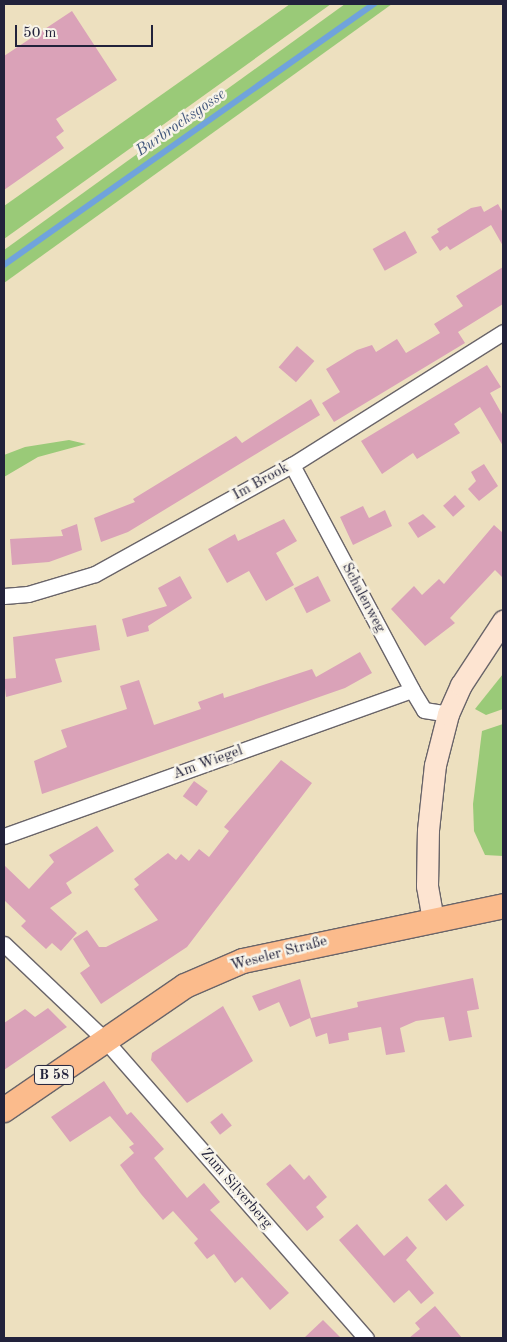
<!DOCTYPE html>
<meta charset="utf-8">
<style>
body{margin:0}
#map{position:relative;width:507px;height:1342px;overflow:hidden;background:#ede0bf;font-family:"Old Standard TT",serif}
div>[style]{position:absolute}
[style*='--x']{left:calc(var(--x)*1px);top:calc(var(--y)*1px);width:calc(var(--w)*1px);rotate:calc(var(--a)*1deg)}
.green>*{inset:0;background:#9aca78}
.stream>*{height:5.5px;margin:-2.75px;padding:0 2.75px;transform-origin:2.75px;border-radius:2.75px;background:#70a3dc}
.building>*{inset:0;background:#daa2b8;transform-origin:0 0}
.roads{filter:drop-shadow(1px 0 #696469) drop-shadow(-1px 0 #696469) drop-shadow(0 1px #696469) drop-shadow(0 -1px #696469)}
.minor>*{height:15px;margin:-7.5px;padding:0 7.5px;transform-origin:7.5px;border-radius:7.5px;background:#fff}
.secondary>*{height:21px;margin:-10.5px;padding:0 10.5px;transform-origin:10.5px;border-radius:10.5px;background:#fde4d1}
.primary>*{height:24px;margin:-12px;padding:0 12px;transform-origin:12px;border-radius:12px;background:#fbbb8c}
span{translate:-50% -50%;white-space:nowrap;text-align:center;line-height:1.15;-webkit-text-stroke:5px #f7f3e8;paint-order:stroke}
.shield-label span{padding:1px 4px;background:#f7f3e8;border:1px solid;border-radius:4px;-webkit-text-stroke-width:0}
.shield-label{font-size:14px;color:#22223b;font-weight:700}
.street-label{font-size:15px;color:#22223b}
.water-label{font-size:16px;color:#41567b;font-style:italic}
.frame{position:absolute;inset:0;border:5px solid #22223b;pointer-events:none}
.scale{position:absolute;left:15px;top:25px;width:138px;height:22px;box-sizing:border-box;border:2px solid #22223b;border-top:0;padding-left:6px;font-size:15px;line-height:18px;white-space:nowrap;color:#22223b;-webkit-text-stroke:4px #f7f3e8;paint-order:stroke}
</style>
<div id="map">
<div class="green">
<i style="clip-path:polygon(290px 4px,331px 4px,4px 239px,4px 206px)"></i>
<i style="clip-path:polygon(345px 4px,392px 4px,4px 283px,4px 250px)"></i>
<i style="clip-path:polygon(69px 440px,86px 444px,38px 457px,4px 477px,4px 455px,25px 447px)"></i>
<i style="clip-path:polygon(503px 674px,503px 709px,486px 715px,475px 709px)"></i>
<i style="clip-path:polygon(503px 724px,503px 856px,485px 855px,474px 831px,473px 804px,482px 731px)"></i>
</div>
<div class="stream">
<i style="--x:4;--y:265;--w:453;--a:-35.2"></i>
</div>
<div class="building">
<i style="clip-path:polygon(72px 11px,117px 80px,56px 119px,64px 131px,56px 137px,64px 148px,4px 190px,4px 56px)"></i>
<i style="clip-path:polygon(498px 204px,503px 213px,503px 246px,491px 225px,450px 250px,447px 246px,440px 251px,431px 237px,439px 232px,437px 229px,471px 208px,481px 206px,484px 212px)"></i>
<i style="left:405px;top:231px;width:25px;height:37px;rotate:61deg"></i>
<i style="clip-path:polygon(503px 267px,503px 304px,458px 332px,465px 343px,334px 422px,322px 403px,340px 392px,326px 369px,357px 350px,372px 345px,376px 352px,397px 339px,406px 353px,440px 333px,434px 324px,463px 306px,456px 296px)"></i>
<i style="left:297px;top:346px;width:23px;height:28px;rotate:41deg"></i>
<i style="clip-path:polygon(487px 365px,501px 387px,490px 393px,503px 416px,503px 446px,480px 407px,454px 424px,460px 433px,417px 459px,413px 453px,382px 474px,361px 441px)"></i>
<i style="clip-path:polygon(311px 399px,320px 415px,128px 532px,101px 542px,94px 518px,135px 502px,133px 499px,236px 436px,242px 443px)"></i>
<i style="clip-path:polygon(484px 464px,498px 486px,479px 501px,468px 489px,476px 481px,471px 472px)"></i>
<i style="left:455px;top:495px;width:15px;height:16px;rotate:48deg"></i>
<i style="clip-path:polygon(363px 506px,369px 518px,385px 510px,392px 526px,353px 545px,340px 517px)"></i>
<i style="clip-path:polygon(423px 514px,436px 527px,418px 538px,408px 523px)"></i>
<i style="clip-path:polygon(284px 519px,297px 541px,276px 553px,294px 585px,266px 601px,249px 571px,227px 583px,208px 549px,235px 534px,238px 541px)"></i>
<i style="clip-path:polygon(77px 524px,82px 550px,49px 562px,12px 565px,10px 539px,63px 536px,61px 530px)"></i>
<i style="clip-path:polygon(494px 525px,503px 533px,503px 578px,495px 570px,450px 618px,455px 623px,425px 646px,391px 609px,414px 586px,422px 595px,439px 579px,444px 584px)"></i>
<i style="clip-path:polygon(180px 576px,192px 598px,148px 626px,149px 631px,127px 637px,122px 619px,167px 606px,158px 588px)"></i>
<i style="left:318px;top:576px;width:28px;height:27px;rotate:63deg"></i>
<i style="clip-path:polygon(96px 625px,100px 650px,55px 659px,62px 682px,6px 697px,4px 679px,16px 678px,13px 637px)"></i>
<i style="clip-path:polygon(360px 652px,372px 673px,345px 688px,42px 794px,34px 761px,67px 747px,61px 730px,127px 709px,120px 686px,139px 680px,154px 725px,201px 709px,198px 702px,223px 693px,224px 698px,312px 669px,316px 677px)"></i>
<i style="clip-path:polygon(281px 760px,312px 783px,187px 947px,101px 1004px,80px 973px,90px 966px,73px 939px,87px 930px,99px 947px,106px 947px,158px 920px,134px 889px,139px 885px,134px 879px,168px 853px,176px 860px,181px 854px,189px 861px,199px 849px,209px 857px,229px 831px,224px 827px)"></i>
<i style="left:194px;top:781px;width:17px;height:19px;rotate:36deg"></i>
<i style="clip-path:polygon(97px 826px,114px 851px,66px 883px,72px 893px,50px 908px,77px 933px,61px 951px,52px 943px,46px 949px,21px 926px,26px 921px,4px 900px,4px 865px,29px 889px,54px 862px,49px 855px)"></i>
<i style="clip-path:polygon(473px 978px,479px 1009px,467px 1011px,472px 1037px,449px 1041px,444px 1017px,416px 1021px,400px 1028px,405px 1052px,386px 1055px,381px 1027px,348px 1033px,349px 1040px,329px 1044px,327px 1033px,316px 1037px,310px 1018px,290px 1027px,279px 1002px,259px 1011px,252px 996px,300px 979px,311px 1018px,358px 1007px,357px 1002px)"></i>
<i style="clip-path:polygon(223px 1006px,253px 1061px,187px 1103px,151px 1060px,152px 1053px)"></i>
<i style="clip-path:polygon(48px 1008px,67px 1027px,4px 1070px,4px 1023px,25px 1009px,35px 1017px)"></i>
<i style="clip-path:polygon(104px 1081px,127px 1115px,131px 1112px,164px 1149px,154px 1158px,187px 1198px,204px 1183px,220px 1202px,210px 1210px,289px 1293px,270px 1310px,242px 1277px,235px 1283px,214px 1254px,207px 1259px,194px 1243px,198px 1239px,173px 1211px,163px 1220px,141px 1194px,120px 1165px,134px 1153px,129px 1147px,134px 1144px,110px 1116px,70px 1142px,51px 1117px)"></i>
<i style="left:222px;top:1113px;width:16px;height:15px;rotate:52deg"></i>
<i style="clip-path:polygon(290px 1164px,304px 1180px,309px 1175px,327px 1197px,316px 1207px,324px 1217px,307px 1231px,266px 1184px)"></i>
<i style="left:446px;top:1184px;width:28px;height:24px;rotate:49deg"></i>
<i style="clip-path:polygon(357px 1224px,384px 1256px,407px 1236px,417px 1248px,406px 1260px,434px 1293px,421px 1304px,409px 1290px,394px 1303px,339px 1240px)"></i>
<i style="clip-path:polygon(435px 1306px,462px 1338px,409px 1338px,420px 1329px,415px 1323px)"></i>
<i style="clip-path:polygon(323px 1320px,341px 1338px,304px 1338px)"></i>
</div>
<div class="roads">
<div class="minor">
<i style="--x:292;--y:465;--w:255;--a:61.9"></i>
<i style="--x:412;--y:690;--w:23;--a:59"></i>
<i style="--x:424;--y:710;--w:24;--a:9"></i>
<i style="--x:4;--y:596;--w:24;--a:-5"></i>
<i style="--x:28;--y:594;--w:70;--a:-16.6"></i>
<i style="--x:95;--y:574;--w:225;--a:-29"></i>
<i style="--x:292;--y:465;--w:249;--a:-32.2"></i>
<i style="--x:4;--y:836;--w:433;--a:-19.7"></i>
<i style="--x:4;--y:944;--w:139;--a:43.5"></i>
<i style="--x:105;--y:1040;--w:396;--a:48.8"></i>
</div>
<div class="secondary">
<i style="--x:433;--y:920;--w:35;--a:-100"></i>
<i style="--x:427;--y:886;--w:56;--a:-89"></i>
<i style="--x:428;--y:830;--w:65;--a:-83.9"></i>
<i style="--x:435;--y:765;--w:53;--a:-75.7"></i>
<i style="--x:448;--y:714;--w:32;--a:-66"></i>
<i style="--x:461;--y:685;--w:77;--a:-56.7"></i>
</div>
<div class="primary">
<i style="--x:4;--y:1110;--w:219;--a:-34.4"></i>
<i style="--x:185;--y:986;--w:63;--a:-23.3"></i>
<i style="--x:243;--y:961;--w:266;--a:-11.9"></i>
</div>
</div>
<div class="shield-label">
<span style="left:54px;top:1075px">B 58</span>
</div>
<div class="street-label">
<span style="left:261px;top:482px;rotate:-29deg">Im Brook</span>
<span style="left:363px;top:598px;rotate:62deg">Schalenweg</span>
<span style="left:208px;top:763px;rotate:-20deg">Am Wiegel</span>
<span style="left:279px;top:954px;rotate:-15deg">Weseler Straße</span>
<span style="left:236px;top:1189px;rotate:49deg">Zum Silverberg</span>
</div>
<div class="water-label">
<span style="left:181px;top:123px;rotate:-35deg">Burbrocksgosse</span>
</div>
<div class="frame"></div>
<div class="scale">50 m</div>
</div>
